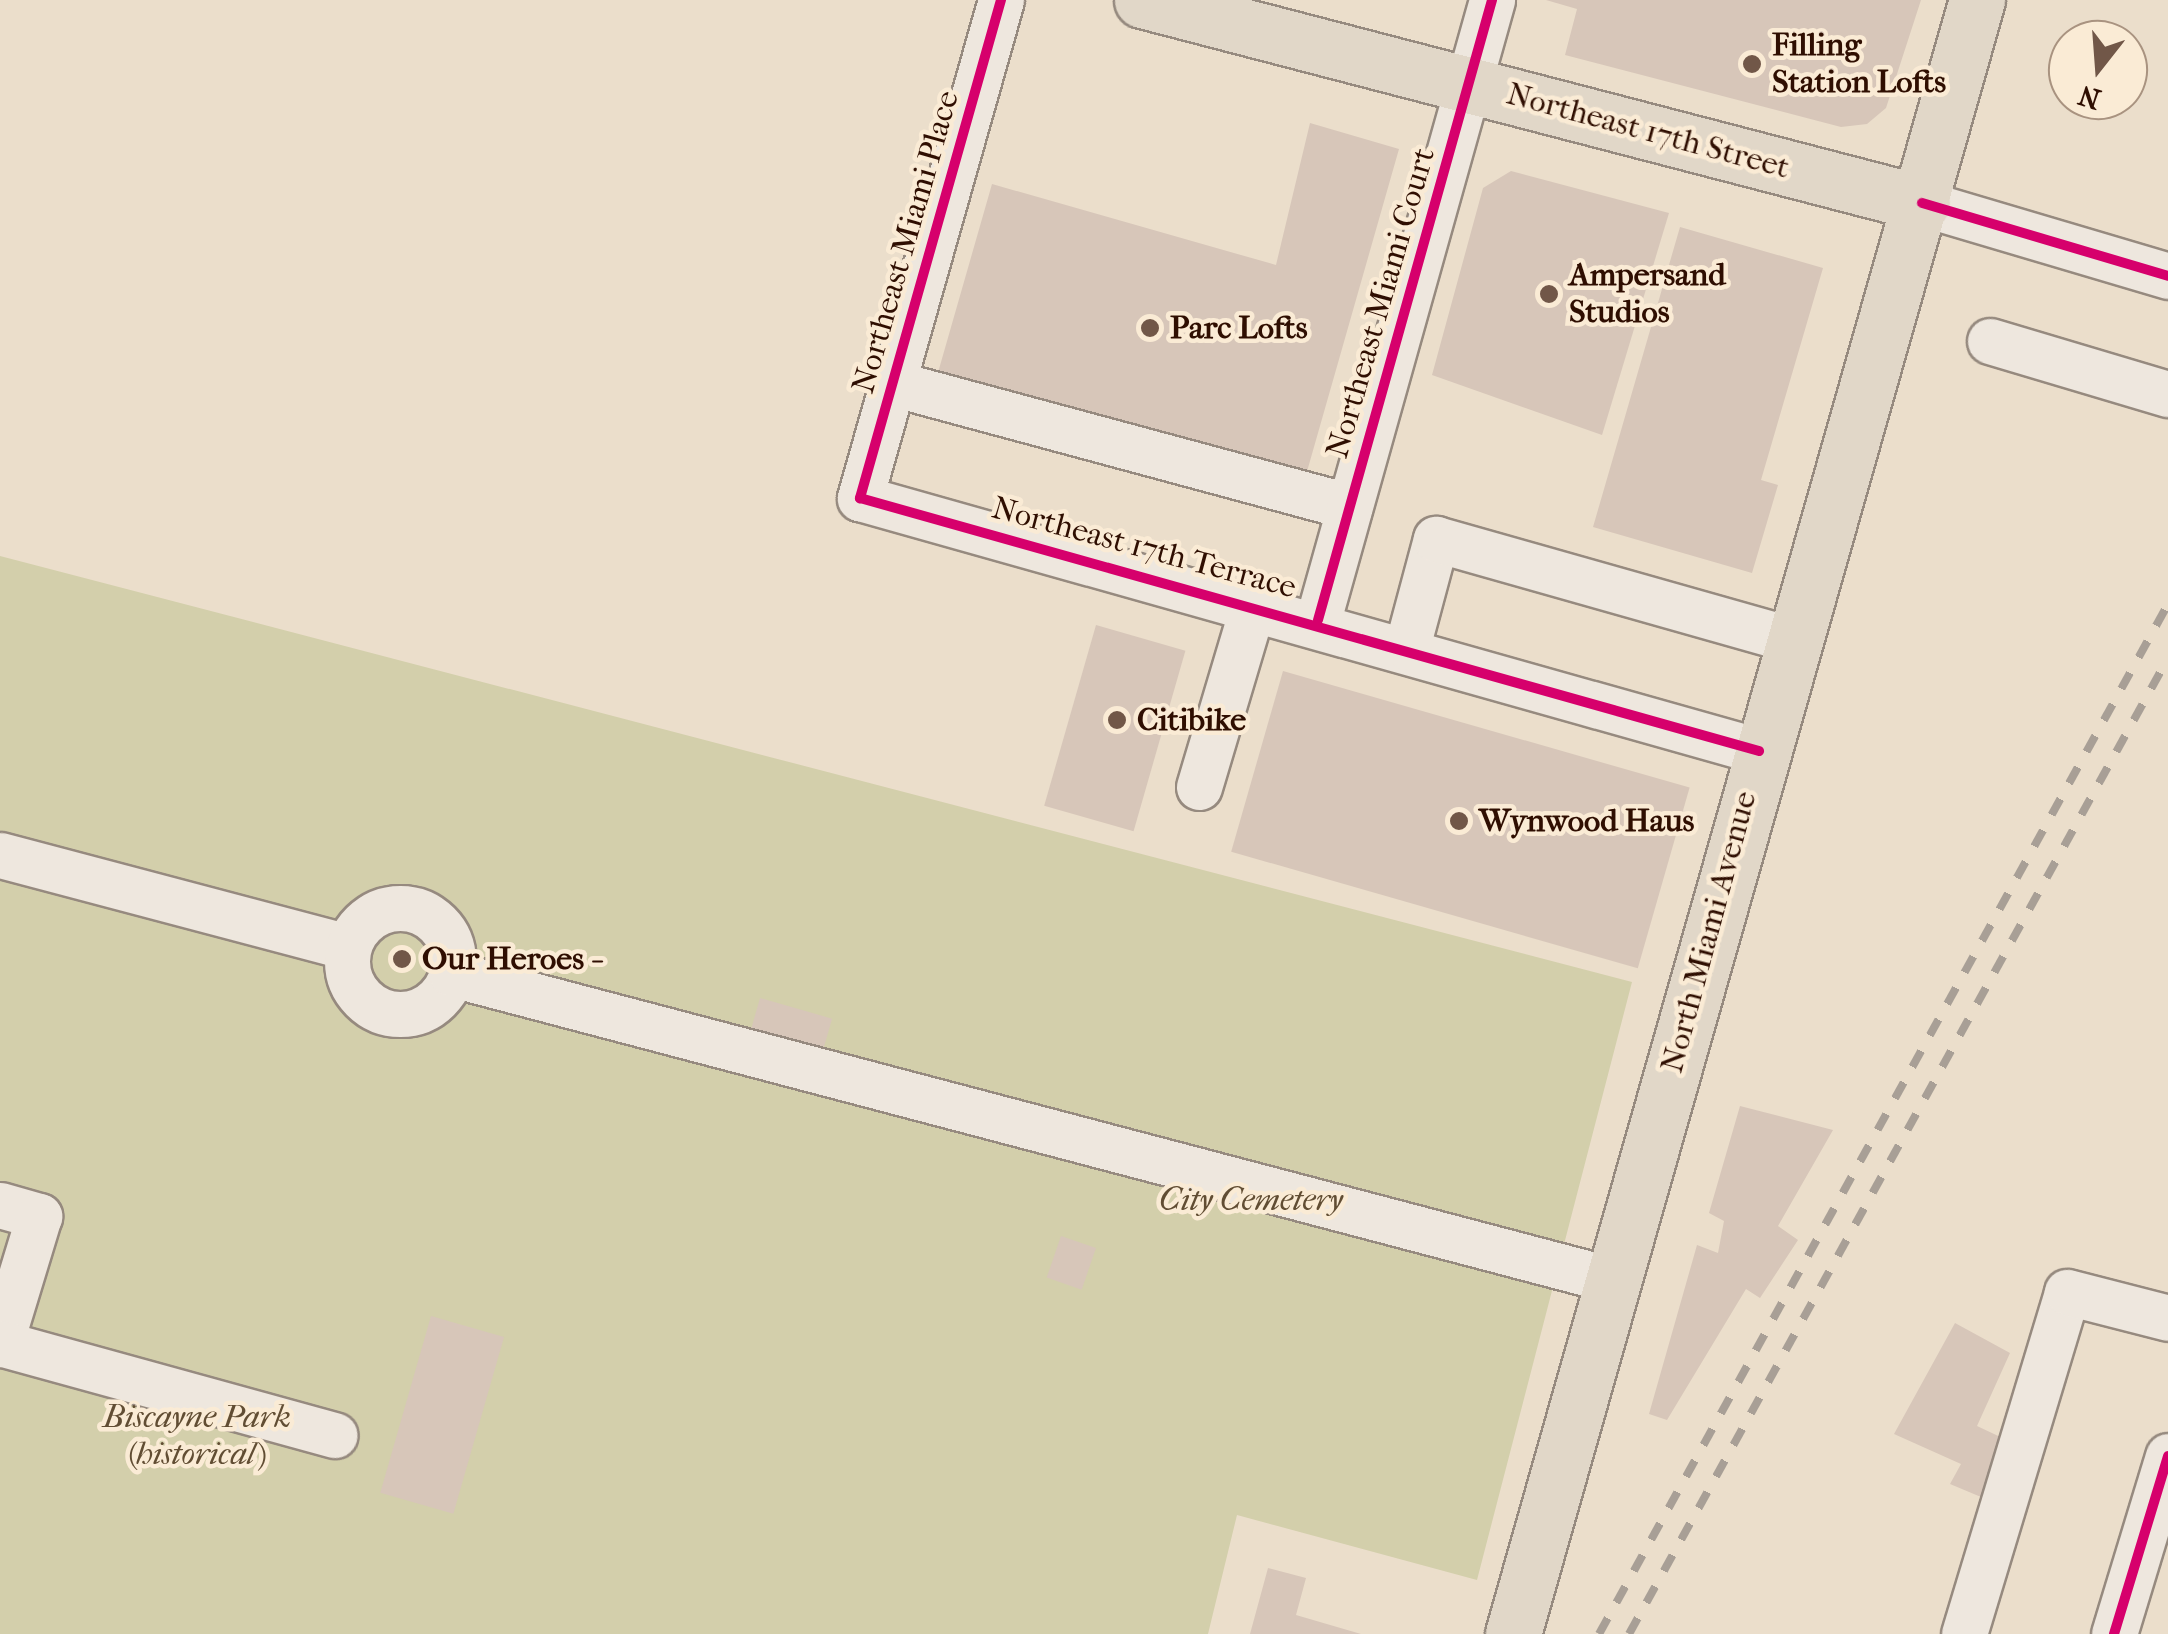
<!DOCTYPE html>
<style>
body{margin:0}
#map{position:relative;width:2168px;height:1634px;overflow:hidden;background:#ebdecb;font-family:"IM FELL French Canon",serif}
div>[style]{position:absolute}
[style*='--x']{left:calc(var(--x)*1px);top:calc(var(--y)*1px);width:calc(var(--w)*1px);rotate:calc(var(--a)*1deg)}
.green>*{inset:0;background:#d3cfab}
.building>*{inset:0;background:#d7c6b9;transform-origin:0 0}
.roads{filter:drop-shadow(2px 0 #968a7f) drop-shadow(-2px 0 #968a7f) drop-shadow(0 2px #968a7f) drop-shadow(0 -2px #968a7f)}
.minor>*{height:45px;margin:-22.5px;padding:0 22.5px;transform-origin:22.5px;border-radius:22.5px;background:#eee7de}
.minor>.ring{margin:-22.5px;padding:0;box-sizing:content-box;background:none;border:45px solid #eee7de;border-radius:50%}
.major>*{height:55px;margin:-27.5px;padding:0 27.5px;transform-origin:27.5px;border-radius:27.5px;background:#e1d7c8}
.rail>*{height:8px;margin-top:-4px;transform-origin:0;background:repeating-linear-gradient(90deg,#a89f96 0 18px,transparent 0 36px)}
.cycleway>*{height:10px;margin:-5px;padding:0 5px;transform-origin:5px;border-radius:5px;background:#d6006c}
.dots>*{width:28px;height:28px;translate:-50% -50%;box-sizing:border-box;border:5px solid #faebd5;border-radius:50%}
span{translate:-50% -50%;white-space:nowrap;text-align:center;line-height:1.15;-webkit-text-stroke:9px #faebd5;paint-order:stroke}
.poi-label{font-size:32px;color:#2f0e01;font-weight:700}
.left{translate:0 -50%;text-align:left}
.street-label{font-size:32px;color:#2f0e01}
.park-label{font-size:32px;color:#614d33;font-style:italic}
.north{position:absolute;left:2048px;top:20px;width:100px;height:100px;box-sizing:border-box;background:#faebd5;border:2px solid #a99380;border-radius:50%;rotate:197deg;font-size:28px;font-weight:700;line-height:40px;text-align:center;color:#2f0e01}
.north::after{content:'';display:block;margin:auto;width:35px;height:45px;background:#715748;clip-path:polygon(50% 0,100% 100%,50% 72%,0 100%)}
</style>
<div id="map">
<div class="green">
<i style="clip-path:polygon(0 556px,1632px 982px,1477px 1580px,1237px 1515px,1208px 1634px,0 1634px)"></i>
</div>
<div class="building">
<i style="clip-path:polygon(1546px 0,1921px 0,1886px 108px,1867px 124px,1841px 127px,1565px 55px,1577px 9px)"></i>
<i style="clip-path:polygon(1310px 123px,1399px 149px,1304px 482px,933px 390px,992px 184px,1276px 265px)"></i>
<i style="clip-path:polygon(1511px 171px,1669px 213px,1602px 435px,1432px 375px,1483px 188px)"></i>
<i style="clip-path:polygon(1680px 227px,1823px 268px,1761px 480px,1778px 485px,1752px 573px,1593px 527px)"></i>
<i style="left:1096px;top:625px;width:93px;height:188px;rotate:16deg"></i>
<i style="left:1283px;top:671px;width:423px;height:188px;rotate:16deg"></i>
<i style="left:760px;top:998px;width:75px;height:38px;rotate:16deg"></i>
<i style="clip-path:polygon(1740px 1106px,1833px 1130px,1778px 1226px,1798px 1240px,1760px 1298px,1746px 1289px,1667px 1420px,1649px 1414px,1697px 1245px,1718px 1253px,1724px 1221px,1709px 1213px)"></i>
<i style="left:1061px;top:1236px;width:37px;height:44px;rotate:19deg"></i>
<i style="left:431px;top:1316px;width:76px;height:184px;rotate:16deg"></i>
<i style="clip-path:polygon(1955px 1323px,2010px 1353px,1977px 1426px,2011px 1442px,1981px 1497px,1950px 1484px,1961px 1464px,1894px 1434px)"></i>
<i style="clip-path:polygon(1268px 1568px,1306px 1578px,1296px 1615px,1361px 1634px,1250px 1634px)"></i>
</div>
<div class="roads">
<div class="minor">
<i style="--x:1001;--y:0;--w:518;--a:105.81"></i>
<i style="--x:860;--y:498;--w:934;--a:15.72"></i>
<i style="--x:1922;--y:203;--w:257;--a:16.5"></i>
<i style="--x:1990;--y:341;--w:186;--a:16.6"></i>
<i style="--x:892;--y:383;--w:474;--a:15.1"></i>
<i style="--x:1318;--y:620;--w:644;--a:-74.32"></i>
<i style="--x:1407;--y:647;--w:112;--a:-75"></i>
<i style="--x:1436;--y:539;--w:370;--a:15.8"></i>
<i style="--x:1199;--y:787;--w:192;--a:-73.4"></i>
<i style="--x:0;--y:855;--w:360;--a:14.8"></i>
<i class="ring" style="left:347px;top:908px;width:61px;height:61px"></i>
<i style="--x:452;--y:974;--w:1201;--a:14.77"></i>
<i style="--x:0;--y:1205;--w:41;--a:15.8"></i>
<i style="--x:39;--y:1216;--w:134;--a:106.9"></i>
<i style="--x:0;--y:1343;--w:347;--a:15.4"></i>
<i style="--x:1964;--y:1634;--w:357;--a:-73.2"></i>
<i style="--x:2067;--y:1292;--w:104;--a:14.4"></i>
<i style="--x:2114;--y:1634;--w:186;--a:-73.1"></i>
</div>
<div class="major">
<i style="--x:1142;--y:0;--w:806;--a:14.59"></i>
<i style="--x:1513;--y:1634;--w:1699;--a:-74.15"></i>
</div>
</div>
<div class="rail">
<i style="--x:1599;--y:1634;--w:1177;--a:-61.08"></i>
<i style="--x:1629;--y:1634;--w:1115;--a:-61.09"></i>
</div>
<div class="cycleway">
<i style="--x:1001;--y:0;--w:518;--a:105.81"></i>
<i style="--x:860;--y:498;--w:934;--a:15.72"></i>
<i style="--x:1922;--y:203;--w:257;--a:16.5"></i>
<i style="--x:1318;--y:620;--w:644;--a:-74.32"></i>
<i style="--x:2114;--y:1634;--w:186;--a:-73.1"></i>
</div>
<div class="dots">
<i style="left:1752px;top:64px;background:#715748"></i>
<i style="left:1549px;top:294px;background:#715748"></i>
<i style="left:1150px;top:328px;background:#715748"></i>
<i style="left:1117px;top:720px;background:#715748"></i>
<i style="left:1459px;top:821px;background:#715748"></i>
<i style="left:402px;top:959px;background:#715748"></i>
</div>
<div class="poi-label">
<span class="left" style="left:1772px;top:64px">Filling<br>Station Lofts</span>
<span class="left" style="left:1569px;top:294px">Ampersand<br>Studios</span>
<span class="left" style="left:1170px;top:328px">Parc Lofts</span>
<span class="left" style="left:1137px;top:720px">Citibike</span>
<span class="left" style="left:1479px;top:821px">Wynwood Haus</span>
<span class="left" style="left:422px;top:959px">Our Heroes -</span>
</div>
<div class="street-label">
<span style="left:1648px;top:131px;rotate:15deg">Northeast 17th Street</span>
<span style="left:906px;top:242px;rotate:-74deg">Northeast Miami Place</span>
<span style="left:1381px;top:303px;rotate:-74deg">Northeast Miami Court</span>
<span style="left:1144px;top:548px;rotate:15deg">Northeast 17th Terrace</span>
<span style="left:1709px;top:932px;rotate:-75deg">North Miami Avenue</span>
</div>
<div class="park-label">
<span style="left:1251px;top:1200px">City Cemetery</span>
<span style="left:197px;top:1436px">Biscayne Park<br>(historical)</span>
</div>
<div class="north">N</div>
</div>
